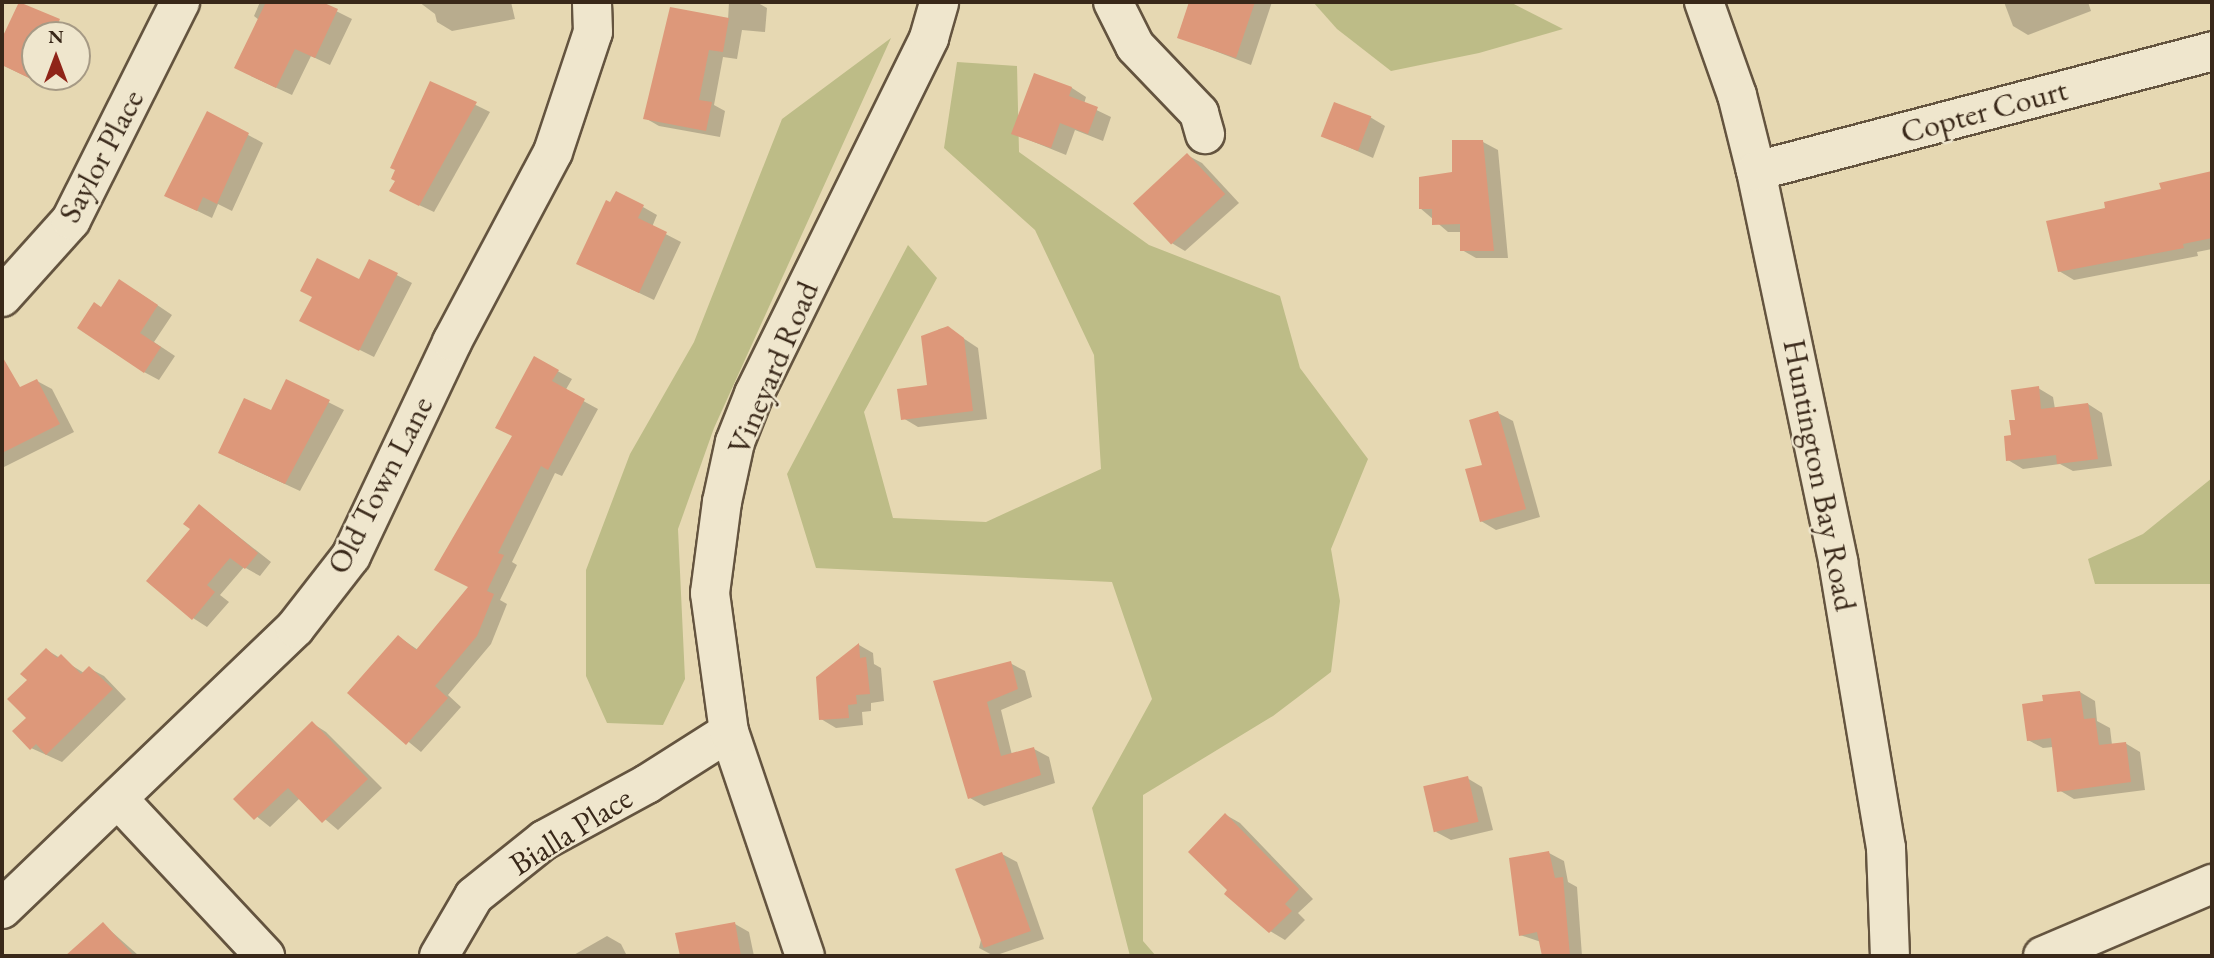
<!DOCTYPE html>
<style>
body{margin:0}
#map{position:relative;width:2214px;height:958px;overflow:hidden;background:#e6d8b2;font-family:"EB Garamond",serif}
div>[style]{position:absolute}
[style*='--x']{left:calc(var(--x)*1px);top:calc(var(--y)*1px);width:calc(var(--w)*1px);rotate:calc(var(--a)*1deg)}
.green>*{inset:0;background:#bdbc87}
.shadow>*{inset:0;background:#0003}
.building>*{inset:0;background:#dd987a;transform-origin:0 0}
.roads{filter:drop-shadow(2px 0 #64543f) drop-shadow(-2px 0 #64543f) drop-shadow(0 2px #64543f) drop-shadow(0 -2px #64543f)}
.minor>*{height:38px;margin:-19px;padding:0 19px;transform-origin:19px;border-radius:19px;background:#efe6cd}
span{translate:-50% -50%;white-space:nowrap;text-align:center;line-height:1.15;-webkit-text-stroke:5px #efe6cd;paint-order:stroke}
.street-label{font-size:32px;color:#392819}
.frame{position:absolute;inset:0;border:4px solid #392819;pointer-events:none}
.north{position:absolute;left:21px;top:21px;width:70px;height:70px;box-sizing:border-box;background:#efe6cd;border:2px solid #a69a85;border-radius:50%;rotate:0deg;font-size:19px;font-weight:700;line-height:28px;text-align:center;color:#392819}
.north::after{content:'';display:block;margin:auto;width:24px;height:32px;background:#8f2418;clip-path:polygon(50% 0,100% 100%,50% 72%,0 100%)}
</style>
<div id="map">
<div class="green">
<i style="clip-path:polygon(1313px 2px,1510px 2px,1563px 29px,1479px 53px,1391px 71px,1337px 29px)"></i>
<i style="clip-path:polygon(891px 38px,714px 428px,678px 529px,685px 679px,663px 725px,607px 723px,586px 676px,586px 570px,630px 454px,694px 342px,782px 119px)"></i>
<i style="clip-path:polygon(957px 62px,1017px 66px,1019px 152px,1149px 245px,1280px 296px,1300px 368px,1368px 459px,1331px 549px,1340px 601px,1331px 672px,1273px 716px,1143px 795px,1143px 941px,1156px 956px,1130px 956px,1092px 808px,1152px 699px,1112px 582px,816px 568px,787px 474px,908px 245px,937px 278px,864px 412px,893px 518px,986px 522px,1101px 469px,1094px 355px,1035px 230px,944px 148px)"></i>
<i style="clip-path:polygon(2212px 478px,2212px 584px,2095px 584px,2088px 559px,2143px 534px)"></i>
</div>
<div class="shadow">
<i style="clip-path:polygon(260px 2px,318px 2px,352px 19px,330px 65px,311px 56px,292px 95px,251px 76px,259px 20px,254px 16px)"></i>
<i style="clip-path:polygon(419px 2px,511px 2px,515px 19px,452px 31px,437px 22px,435px 14px)"></i>
<i style="clip-path:polygon(729px 2px,756px 2px,767px 8px,765px 32px,742px 30px,737px 59px,723px 57px,714px 105px,725px 111px,720px 137px,659px 126px,645px 118px,728px 20px)"></i>
<i style="clip-path:polygon(1191px 2px,1272px 2px,1251px 65px,1179px 37px)"></i>
<i style="clip-path:polygon(2004px 2px,2088px 2px,2091px 11px,2028px 35px,2013px 26px)"></i>
<i style="clip-path:polygon(20px 3px,74px 29px,72px 35px,35px 35px,35px 77px,60px 77px,55px 90px,2px 65px,2px 42px)"></i>
<i style="clip-path:polygon(1035px 75px,1072px 88px,1086px 97px,1084px 104px,1111px 117px,1103px 141px,1075px 130px,1066px 155px,1014px 134px)"></i>
<i style="clip-path:polygon(431px 83px,490px 112px,434px 212px,406px 199px,397px 180px)"></i>
<i style="clip-path:polygon(208px 113px,263px 143px,232px 211px,218px 204px,212px 218px,181px 203px)"></i>
<i style="clip-path:polygon(1370px 117px,1385px 126px,1373px 158px,1323px 136px)"></i>
<i style="clip-path:polygon(1483px 142px,1498px 150px,1508px 258px,1476px 258px,1462px 250px,1461px 232px,1448px 232px,1420px 208px)"></i>
<i style="clip-path:polygon(1187px 155px,1202px 163px,1239px 203px,1185px 251px,1170px 242px)"></i>
<i style="clip-path:polygon(2210px 173px,2212px 249px,2197px 252px,2198px 256px,2074px 280px,2059px 271px,2107px 209px)"></i>
<i style="clip-path:polygon(643px 207px,657px 215px,652px 227px,681px 242px,654px 300px,593px 271px)"></i>
<i style="clip-path:polygon(370px 261px,412px 283px,374px 357px,316px 328px,314px 297px,359px 281px)"></i>
<i style="clip-path:polygon(135px 290px,172px 315px,154px 342px,175px 356px,159px 380px,144px 372px,102px 308px)"></i>
<i style="clip-path:polygon(948px 328px,978px 348px,987px 419px,918px 427px,903px 418px,929px 387px,933px 337px,939px 329px)"></i>
<i style="clip-path:polygon(534px 358px,572px 379px,565px 391px,598px 409px,562px 476px,555px 473px,512px 562px,517px 565px,500px 600px,507px 604px,491px 644px,448px 695px,461px 707px,421px 752px,349px 693px,399px 637px,418px 650px,470px 588px)"></i>
<i style="clip-path:polygon(37px 381px,52px 389px,74px 432px,2px 468px,2px 397px)"></i>
<i style="clip-path:polygon(286px 381px,344px 410px,300px 491px,235px 461px,272px 413px)"></i>
<i style="clip-path:polygon(2038px 388px,2053px 397px,2055px 409px,2088px 404px,2102px 413px,2112px 466px,2073px 471px,2060px 464px,2023px 469px,2008px 460px,2017px 421px)"></i>
<i style="clip-path:polygon(1498px 413px,1513px 421px,1540px 517px,1496px 530px,1481px 521px,1484px 466px)"></i>
<i style="clip-path:polygon(200px 506px,271px 562px,260px 576px,244px 567px,220px 595px,229px 602px,207px 627px,193px 618px,192px 528px)"></i>
<i style="clip-path:polygon(859px 645px,873px 653px,874px 664px,881px 668px,884px 701px,871px 703px,871px 711px,862px 712px,863px 725px,836px 728px,821px 719px)"></i>
<i style="clip-path:polygon(47px 650px,84px 673px,89px 668px,104px 676px,126px 699px,62px 762px,31px 748px,29px 680px)"></i>
<i style="clip-path:polygon(1010px 663px,1025px 671px,1032px 697px,1001px 710px,1012px 755px,1034px 749px,1049px 757px,1055px 783px,984px 806px,970px 798px,935px 682px)"></i>
<i style="clip-path:polygon(2080px 692px,2095px 701px,2097px 721px,2110px 728px,2112px 745px,2125px 743px,2140px 752px,2145px 790px,2074px 799px,2059px 790px,2053px 747px,2043px 748px,2028px 740px)"></i>
<i style="clip-path:polygon(312px 723px,326px 732px,382px 788px,338px 830px,300px 798px,270px 827px,235px 799px)"></i>
<i style="clip-path:polygon(1467px 778px,1482px 787px,1493px 830px,1451px 840px,1436px 832px)"></i>
<i style="clip-path:polygon(1226px 815px,1240px 823px,1313px 899px,1298px 913px,1305px 920px,1285px 940px,1270px 931px,1230px 890px)"></i>
<i style="clip-path:polygon(1549px 853px,1564px 861px,1568px 882px,1577px 887px,1582px 956px,1544px 956px,1541px 942px,1520px 935px)"></i>
<i style="clip-path:polygon(1002px 854px,1017px 862px,1044px 939px,994px 956px,979px 948px)"></i>
<i style="clip-path:polygon(103px 924px,138px 955px,68px 956px)"></i>
<i style="clip-path:polygon(735px 924px,749px 932px,754px 956px,682px 956px,678px 934px)"></i>
<i style="clip-path:polygon(607px 936px,621px 944px,627px 956px,572px 956px)"></i>
</div>
<div class="building">
<i style="clip-path:polygon(19px 2px,60px 19px,53px 35px,35px 35px,33px 80px,2px 65px,2px 38px)"></i>
<i style="clip-path:polygon(266px 2px,322px 2px,338px 9px,315px 58px,295px 49px,276px 88px,234px 68px)"></i>
<i style="clip-path:polygon(1189px 2px,1255px 2px,1236px 58px,1177px 38px)"></i>
<i style="clip-path:polygon(670px 7px,729px 18px,723px 52px,709px 50px,699px 100px,712px 102px,706px 131px,643px 119px)"></i>
<i style="clip-path:polygon(1034px 73px,1072px 87px,1069px 96px,1098px 107px,1088px 134px,1060px 123px,1051px 148px,1011px 134px)"></i>
<i style="clip-path:polygon(430px 81px,477px 102px,419px 206px,389px 191px,395px 181px,391px 179px,395px 170px,390px 168px)"></i>
<i style="left:1334px;top:102px;width:40px;height:37px;rotate:21deg"></i>
<i style="clip-path:polygon(207px 111px,249px 133px,217px 204px,203px 197px,197px 211px,164px 196px)"></i>
<i style="clip-path:polygon(1452px 140px,1483px 140px,1494px 251px,1460px 251px,1460px 224px,1432px 225px,1432px 209px,1419px 209px,1419px 177px,1452px 172px)"></i>
<i style="left:1187px;top:153px;width:56px;height:74px;rotate:47deg"></i>
<i style="clip-path:polygon(2212px 171px,2212px 238px,2183px 244px,2184px 248px,2058px 272px,2046px 221px,2105px 208px,2104px 202px,2161px 189px,2159px 183px)"></i>
<i style="clip-path:polygon(616px 191px,644px 205px,638px 218px,667px 232px,639px 293px,576px 264px,606px 200px,610px 202px)"></i>
<i style="clip-path:polygon(317px 258px,359px 279px,369px 259px,398px 273px,359px 351px,299px 321px,312px 297px,300px 291px)"></i>
<i style="clip-path:polygon(119px 279px,158px 305px,140px 333px,161px 347px,144px 373px,77px 328px,94px 302px,101px 307px)"></i>
<i style="clip-path:polygon(948px 326px,964px 338px,973px 411px,901px 420px,897px 389px,927px 385px,921px 336px)"></i>
<i style="clip-path:polygon(2px 356px,20px 387px,37px 379px,60px 424px,2px 453px)"></i>
<i style="clip-path:polygon(534px 356px,559px 370px,552px 381px,585px 399px,548px 470px,541px 466px,498px 553px,504px 555px,487px 591px,494px 594px,477px 636px,435px 686px,448px 698px,406px 745px,347px 693px,398px 635px,416px 650px,468px 587px,434px 570px,512px 436px,495px 428px)"></i>
<i style="clip-path:polygon(286px 379px,330px 400px,285px 484px,218px 453px,244px 398px,271px 410px)"></i>
<i style="clip-path:polygon(2039px 386px,2041px 409px,2088px 403px,2098px 459px,2057px 464px,2056px 455px,2006px 461px,2004px 436px,2011px 435px,2009px 420px,2015px 420px,2011px 390px)"></i>
<i style="clip-path:polygon(1498px 411px,1526px 509px,1480px 522px,1465px 469px,1482px 465px,1469px 420px)"></i>
<i style="clip-path:polygon(199px 504px,258px 553px,245px 569px,230px 558px,207px 585px,215px 592px,192px 620px,146px 581px,190px 529px,183px 524px)"></i>
<i style="clip-path:polygon(859px 643px,860px 658px,866px 657px,870px 694px,856px 695px,857px 704px,848px 705px,849px 718px,819px 720px,816px 677px)"></i>
<i style="clip-path:polygon(46px 648px,57px 658px,61px 654px,81px 674px,89px 666px,113px 689px,46px 755px,36px 744px,30px 750px,12px 731px,26px 718px,7px 699px,27px 680px,20px 674px)"></i>
<i style="clip-path:polygon(1011px 661px,1018px 689px,987px 702px,1001px 756px,1034px 747px,1041px 775px,968px 799px,933px 681px)"></i>
<i style="clip-path:polygon(2080px 691px,2084px 719px,2095px 718px,2099px 745px,2126px 742px,2131px 782px,2057px 792px,2051px 738px,2027px 741px,2022px 704px,2043px 701px,2042px 695px)"></i>
<i style="clip-path:polygon(312px 721px,368px 779px,322px 823px,288px 788px,254px 820px,233px 799px)"></i>
<i style="left:1468px;top:776px;width:47px;height:46px;rotate:77deg"></i>
<i style="clip-path:polygon(1225px 813px,1299px 889px,1285px 904px,1292px 911px,1269px 933px,1224px 894px,1227px 890px,1188px 852px)"></i>
<i style="clip-path:polygon(1549px 851px,1555px 878px,1563px 877px,1570px 956px,1542px 956px,1537px 932px,1519px 936px,1509px 858px)"></i>
<i style="left:1002px;top:852px;width:84px;height:50px;rotate:70deg"></i>
<i style="clip-path:polygon(103px 922px,134px 956px,65px 956px)"></i>
<i style="clip-path:polygon(735px 922px,741px 956px,680px 956px,675px 933px)"></i>
</div>
<div class="roads">
<div class="minor">
<i style="--x:1113;--y:2;--w:49;--a:63.4"></i>
<i style="--x:1135;--y:46;--w:93;--a:46.3"></i>
<i style="--x:1199;--y:113;--w:22;--a:74"></i>
<i style="--x:1704;--y:2;--w:99;--a:70.5"></i>
<i style="--x:1737;--y:95;--w:78;--a:76"></i>
<i style="--x:1756;--y:171;--w:399;--a:78.1"></i>
<i style="--x:1838;--y:561;--w:291;--a:80.5"></i>
<i style="--x:1886;--y:848;--w:108;--a:87.9"></i>
<i style="--x:1756;--y:171;--w:472;--a:-14.7"></i>
<i style="--x:2;--y:297;--w:103;--a:-48.1"></i>
<i style="--x:71;--y:220;--w:244;--a:-63.4"></i>
<i style="--x:119;--y:800;--w:214;--a:46.9"></i>
<i style="--x:2;--y:909;--w:406;--a:-43.8"></i>
<i style="--x:295;--y:628;--w:91;--a:-52.1"></i>
<i style="--x:351;--y:556;--w:237;--a:-64.7"></i>
<i style="--x:452;--y:342;--w:215;--a:-62"></i>
<i style="--x:553;--y:152;--w:126;--a:-71.6"></i>
<i style="--x:593;--y:32;--w:30;--a:-92"></i>
<i style="--x:439;--y:956;--w:69;--a:-59.7"></i>
<i style="--x:474;--y:896;--w:90;--a:-38.7"></i>
<i style="--x:544;--y:840;--w:117;--a:-28.5"></i>
<i style="--x:647;--y:784;--w:97;--a:-32.4"></i>
<i style="--x:805;--y:956;--w:237;--a:-108.7"></i>
<i style="--x:729;--y:732;--w:140;--a:-97.8"></i>
<i style="--x:710;--y:593;--w:92;--a:-82.5"></i>
<i style="--x:722;--y:502;--w:61;--a:-77.8"></i>
<i style="--x:735;--y:442;--w:52;--a:-68.4"></i>
<i style="--x:754;--y:394;--w:397;--a:-63.8"></i>
<i style="--x:929;--y:38;--w:37;--a:-74"></i>
<i style="--x:2043;--y:956;--w:184;--a:-23.1"></i>
</div>
</div>
<div class="street-label">
<span style="left:1984px;top:111px;rotate:-15deg">Copter Court</span>
<span style="left:101px;top:156px;rotate:-62deg">Saylor Place</span>
<span style="left:773px;top:368px;rotate:-67deg">Vineyard Road</span>
<span style="left:1820px;top:475px;rotate:79deg">Huntington Bay Road</span>
<span style="left:380px;top:485px;rotate:-63deg">Old Town Lane</span>
<span style="left:571px;top:831px;rotate:-32deg">Bialla Place</span>
</div>
<div class="frame"></div>
<div class="north">N</div>
</div>
